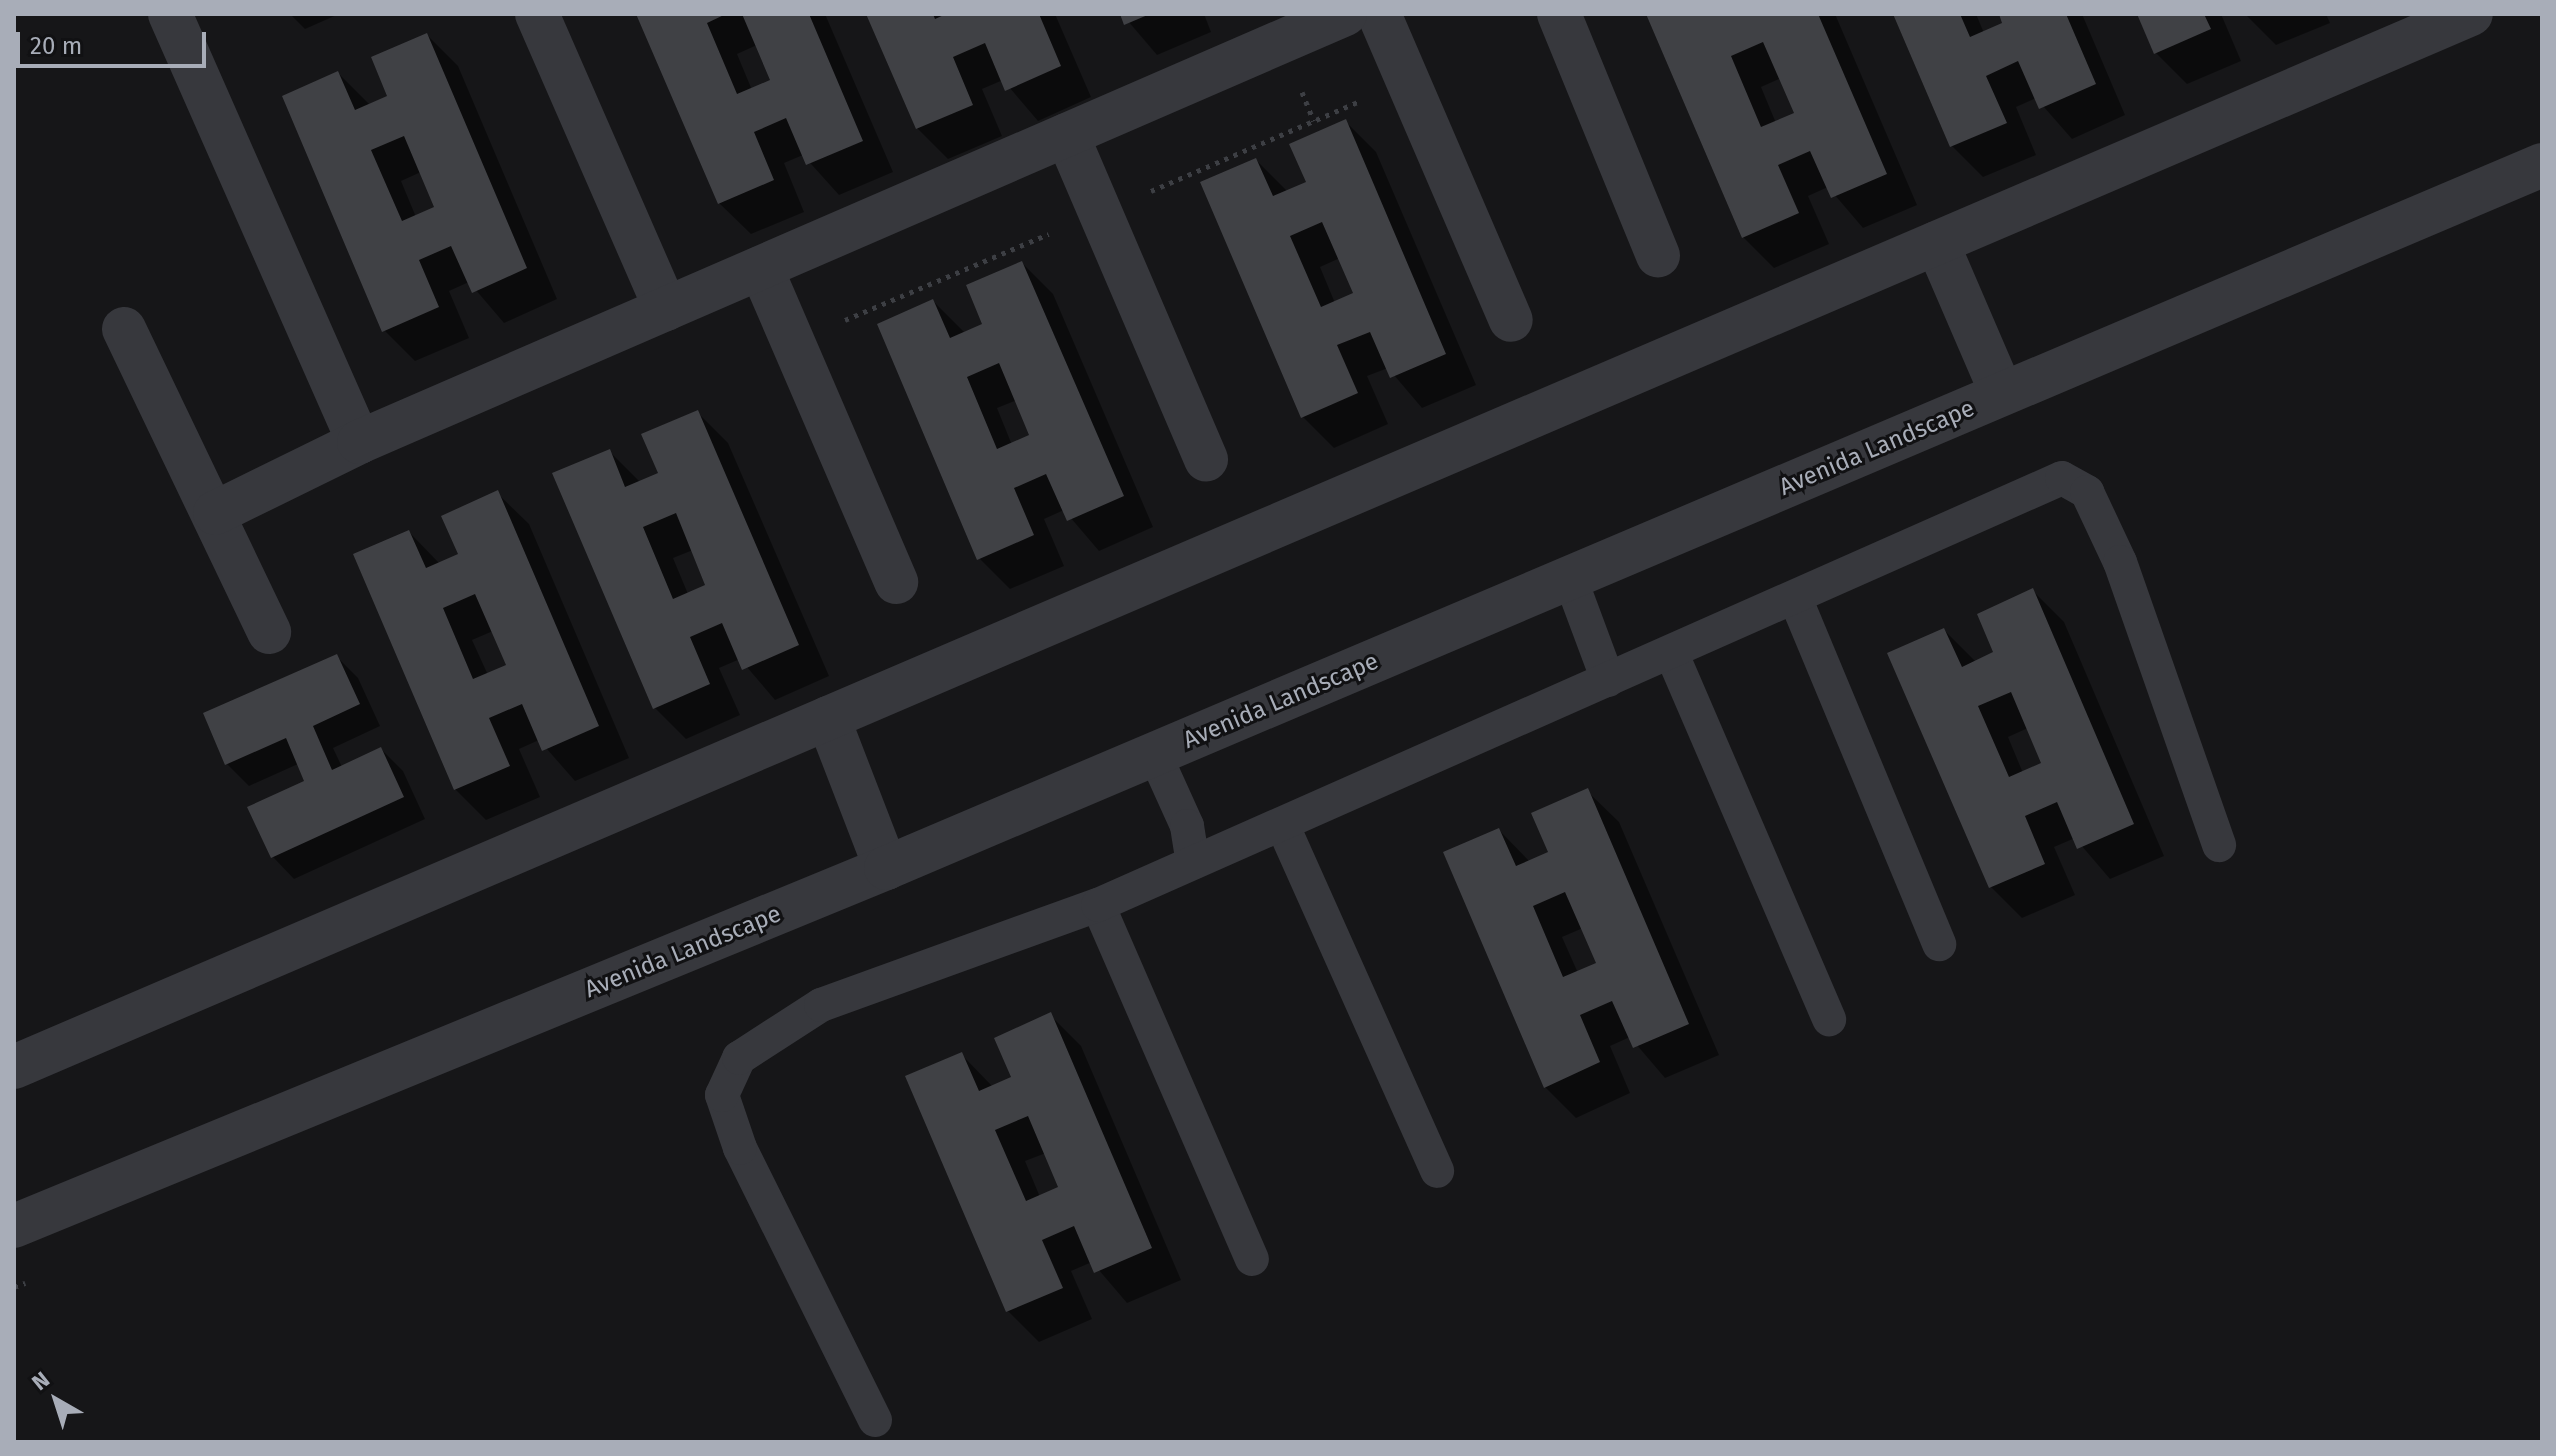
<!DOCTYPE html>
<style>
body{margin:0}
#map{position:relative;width:2556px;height:1456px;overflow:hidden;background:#161618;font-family:"Fira Sans",sans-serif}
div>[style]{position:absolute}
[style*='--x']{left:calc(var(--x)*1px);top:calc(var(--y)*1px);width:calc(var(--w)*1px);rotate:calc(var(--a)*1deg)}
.shadow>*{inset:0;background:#0007}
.building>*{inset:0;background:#404145}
.path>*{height:5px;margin-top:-2.5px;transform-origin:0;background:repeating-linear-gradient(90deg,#3d3f44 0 4px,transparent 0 10px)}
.lane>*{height:34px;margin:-17px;padding:0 17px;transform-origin:17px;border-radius:17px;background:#37383d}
.street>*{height:44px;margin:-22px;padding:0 22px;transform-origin:22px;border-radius:22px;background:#37383d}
span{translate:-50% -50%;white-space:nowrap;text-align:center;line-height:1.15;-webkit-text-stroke:6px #111113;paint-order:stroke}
.street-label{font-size:24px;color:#a8adb8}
.frame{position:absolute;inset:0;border:16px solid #a8adb8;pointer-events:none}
.north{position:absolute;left:16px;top:1360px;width:80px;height:80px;-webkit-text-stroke:6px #111113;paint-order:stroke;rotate:321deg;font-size:22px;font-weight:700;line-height:32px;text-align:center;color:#a8adb8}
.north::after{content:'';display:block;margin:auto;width:28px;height:36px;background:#a8adb8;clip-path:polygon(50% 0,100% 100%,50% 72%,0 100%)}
.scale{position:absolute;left:16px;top:32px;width:190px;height:36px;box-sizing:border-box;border:4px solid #a8adb8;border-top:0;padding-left:10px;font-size:24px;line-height:28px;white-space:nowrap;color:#a8adb8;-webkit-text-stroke:6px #111113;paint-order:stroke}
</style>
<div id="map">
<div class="shadow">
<i style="clip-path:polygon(290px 14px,339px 14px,305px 29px)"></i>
<i style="clip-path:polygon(evenodd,638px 14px,825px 14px,893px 172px,839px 195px,803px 155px,784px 163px,804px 212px,751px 234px,719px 203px,638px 14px,757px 45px,772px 81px,752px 90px,737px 54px,757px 45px)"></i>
<i style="clip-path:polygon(868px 14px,1055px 14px,1091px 97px,1038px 121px,1003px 80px,982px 89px,1002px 136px,948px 159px,917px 128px)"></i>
<i style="clip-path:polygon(1122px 14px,1204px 14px,1211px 32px,1157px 55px)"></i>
<i style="clip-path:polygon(evenodd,1648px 14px,1835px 14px,1917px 205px,1863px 228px,1828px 187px,1808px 196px,1829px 244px,1774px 268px,1743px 237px,1648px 14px,1781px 78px,1796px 114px,1776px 123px,1761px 87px,1781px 78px)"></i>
<i style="clip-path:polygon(1895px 14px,1976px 14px,1984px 33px,2005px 24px,2001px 14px,2082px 14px,2125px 115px,2072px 139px,2036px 98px,2016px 107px,2036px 155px,1983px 177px,1952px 146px)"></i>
<i style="clip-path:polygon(2139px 14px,2221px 14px,2241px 61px,2187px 84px,2156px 53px)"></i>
<i style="clip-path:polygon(2245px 14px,2326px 14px,2330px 23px,2276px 45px)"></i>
<i style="clip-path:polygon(evenodd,427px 35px,458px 66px,557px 299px,504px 323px,469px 282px,449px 291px,469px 338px,415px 361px,384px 330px,338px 73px,369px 104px,390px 97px,427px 35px,421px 172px,437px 208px,416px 217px,401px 181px,421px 172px)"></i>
<i style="clip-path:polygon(evenodd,1345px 121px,1376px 152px,1476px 385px,1422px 408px,1388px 368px,1367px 376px,1388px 424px,1334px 448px,1302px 416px,1256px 160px,1288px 192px,1308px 183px,1345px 121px,1340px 258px,1356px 294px,1335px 303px,1320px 267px,1340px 258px)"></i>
<i style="clip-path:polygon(evenodd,1022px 263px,1053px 294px,1153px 527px,1099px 551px,1064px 510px,1044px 519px,1064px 566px,1010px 589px,979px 558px,933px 301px,964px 332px,985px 325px,1022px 263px,1017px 400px,1032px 436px,1012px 445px,997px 408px,1017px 400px)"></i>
<i style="clip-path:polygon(evenodd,697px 412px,728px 443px,829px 676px,775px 700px,740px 659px,719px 668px,740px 715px,686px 739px,655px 708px,555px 475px,609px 451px,641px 483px,660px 474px,697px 412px,693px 550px,708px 586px,688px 594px,673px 558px,693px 550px)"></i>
<i style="clip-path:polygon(evenodd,497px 493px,529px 524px,629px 758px,575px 781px,539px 740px,519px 749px,540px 797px,486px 820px,455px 789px,409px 532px,440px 564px,461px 555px,497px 493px,493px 631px,508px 666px,488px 675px,472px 640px,493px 631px)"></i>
<i style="clip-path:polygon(evenodd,2033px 591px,2064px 622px,2164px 856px,2110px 879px,2075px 838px,2054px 847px,2075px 895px,2022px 918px,1991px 887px,1944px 630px,1976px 662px,1995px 653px,2033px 591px,2028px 728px,2044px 764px,2023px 773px,2008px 737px,2028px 728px)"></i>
<i style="clip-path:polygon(336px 656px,358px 678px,380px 726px,333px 748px,342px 767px,381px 749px,403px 771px,425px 819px,294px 879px,273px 857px,306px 782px,298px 764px,249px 786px,227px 764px,205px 714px)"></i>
<i style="clip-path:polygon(evenodd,1587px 791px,1619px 822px,1719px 1055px,1665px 1078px,1630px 1037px,1610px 1046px,1630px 1093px,1576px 1118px,1545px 1087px,1499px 830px,1530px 862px,1551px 853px,1587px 791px,1583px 928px,1598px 964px,1578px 973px,1562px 937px,1583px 928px)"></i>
<i style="clip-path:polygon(evenodd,1050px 1015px,1081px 1046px,1181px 1280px,1127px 1303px,1092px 1262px,1071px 1271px,1092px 1319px,1039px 1342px,1008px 1311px,961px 1054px,993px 1087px,1014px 1078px,1050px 1015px,1046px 1153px,1061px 1188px,1040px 1197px,1025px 1161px,1046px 1153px)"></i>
</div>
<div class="building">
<i style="clip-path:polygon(636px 14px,726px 14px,707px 23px,737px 94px,770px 80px,742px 14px,809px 14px,863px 141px,806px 165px,786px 118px,754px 132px,774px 180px,718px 204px)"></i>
<i style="clip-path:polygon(866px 14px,933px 14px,935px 19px,946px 14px,1039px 14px,1061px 66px,1005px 91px,985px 43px,953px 57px,973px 105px,916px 129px)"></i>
<i style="clip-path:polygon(1120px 14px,1150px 14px,1124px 25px)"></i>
<i style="clip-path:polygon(evenodd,1646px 14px,1818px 14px,1887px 174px,1831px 198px,1810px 151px,1778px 165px,1799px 213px,1742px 238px,1646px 14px,1763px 42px,1794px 113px,1761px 127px,1731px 56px,1763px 42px)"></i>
<i style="clip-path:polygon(1893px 14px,1960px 14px,1970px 37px,2002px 23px,1999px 14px,2066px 14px,2096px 84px,2039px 109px,2018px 61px,1986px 76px,2007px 123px,1950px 147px)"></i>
<i style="clip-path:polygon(2137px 14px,2204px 14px,2211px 29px,2154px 54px)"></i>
<i style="clip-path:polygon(evenodd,427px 33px,527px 268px,472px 293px,451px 246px,419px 260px,439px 307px,382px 332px,282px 96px,338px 71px,355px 110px,387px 96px,371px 57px,427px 33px,404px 136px,434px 207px,402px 221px,371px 150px,404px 136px)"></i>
<i style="clip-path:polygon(evenodd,1346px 119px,1446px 354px,1390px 378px,1370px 332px,1337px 345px,1358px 393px,1301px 418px,1200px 182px,1256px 158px,1273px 196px,1306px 182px,1289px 144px,1346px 119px,1322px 222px,1353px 293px,1321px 307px,1290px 236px,1322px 222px)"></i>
<i style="clip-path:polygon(evenodd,1022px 261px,1124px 496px,1067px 521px,1046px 474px,1014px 488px,1034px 535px,977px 560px,877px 324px,933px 299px,950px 338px,982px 324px,966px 285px,1022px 261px,999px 363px,1029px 435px,997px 449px,967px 377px,999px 363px)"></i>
<i style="clip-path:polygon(evenodd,698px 410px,799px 645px,742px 670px,722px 623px,690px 637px,710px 684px,653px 709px,552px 473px,610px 449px,625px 487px,658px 473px,641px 434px,698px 410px,676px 513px,705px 585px,673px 599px,643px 527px,676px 513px)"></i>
<i style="clip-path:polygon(evenodd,498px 490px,599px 726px,542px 751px,522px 704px,489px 718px,510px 766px,454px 790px,353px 554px,409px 530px,426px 568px,458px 554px,441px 516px,498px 490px,475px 594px,506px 665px,473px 679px,443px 608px,475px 594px)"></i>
<i style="clip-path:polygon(evenodd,2033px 588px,2134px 824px,2077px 849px,2057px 802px,2025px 816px,2045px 864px,1989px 888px,1887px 653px,1944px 628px,1962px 667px,1993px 652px,1977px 614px,2033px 588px,2011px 692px,2041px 763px,2009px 777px,1978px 706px,2011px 692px)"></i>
<i style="clip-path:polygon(337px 654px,360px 704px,313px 726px,332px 770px,381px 747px,404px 797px,271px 858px,247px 807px,304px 781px,286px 738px,225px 765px,203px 713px)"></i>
<i style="clip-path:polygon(evenodd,1588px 788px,1689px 1024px,1633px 1048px,1612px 1001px,1580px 1015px,1600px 1062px,1544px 1088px,1443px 852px,1499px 828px,1516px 866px,1548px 852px,1531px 813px,1588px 788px,1565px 892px,1596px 963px,1563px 977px,1533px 906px,1565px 892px)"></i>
<i style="clip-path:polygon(evenodd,1051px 1012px,1152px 1248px,1094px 1273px,1074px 1226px,1042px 1240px,1063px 1288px,1006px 1312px,905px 1076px,962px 1052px,979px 1091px,1011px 1077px,994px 1038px,1051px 1012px,1028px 1116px,1058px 1187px,1026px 1201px,995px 1130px,1028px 1116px)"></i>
</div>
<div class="path">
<i style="--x:1302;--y:92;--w:31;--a:68"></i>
<i style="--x:1151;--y:191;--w:225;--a:-23.3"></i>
<i style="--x:845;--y:320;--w:221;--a:-22.9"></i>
<i style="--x:14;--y:1287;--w:12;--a:-20"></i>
</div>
<div class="lane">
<i style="--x:1570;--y:578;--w:109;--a:69.6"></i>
<i style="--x:1796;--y:600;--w:373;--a:67.4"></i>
<i style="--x:1671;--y:652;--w:400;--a:66.7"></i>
<i style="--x:1155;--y:755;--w:78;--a:65.7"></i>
<i style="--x:1187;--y:826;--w:37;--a:81"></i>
<i style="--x:1282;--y:824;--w:380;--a:65.9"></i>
<i style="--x:1098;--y:905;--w:386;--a:66.5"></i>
<i style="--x:875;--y:1420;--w:304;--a:-116.4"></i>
<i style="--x:740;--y:1148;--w:56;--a:-108.8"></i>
<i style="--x:722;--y:1095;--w:41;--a:-65.3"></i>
<i style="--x:739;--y:1058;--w:98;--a:-32.9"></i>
<i style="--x:821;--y:1005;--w:294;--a:-19.9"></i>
<i style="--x:1098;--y:905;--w:1054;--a:-23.89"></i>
<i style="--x:2062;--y:478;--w:29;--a:29"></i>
<i style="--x:2087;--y:492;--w:77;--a:64.8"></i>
<i style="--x:2120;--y:562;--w:300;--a:70.7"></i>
</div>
<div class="street">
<i style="--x:170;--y:14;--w:468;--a:66.2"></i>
<i style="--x:537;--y:14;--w:322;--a:66.4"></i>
<i style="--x:1379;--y:14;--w:333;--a:66.7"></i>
<i style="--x:1559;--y:14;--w:261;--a:67.7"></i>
<i style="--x:1067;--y:135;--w:353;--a:66.8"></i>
<i style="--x:1937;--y:243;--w:164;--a:66.7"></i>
<i style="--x:761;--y:268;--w:342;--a:66.7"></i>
<i style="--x:124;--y:329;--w:336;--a:64.4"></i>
<i style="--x:215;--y:513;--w:161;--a:-26.2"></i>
<i style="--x:359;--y:442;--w:1075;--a:-23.46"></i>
<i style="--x:828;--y:718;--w:161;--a:68.9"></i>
<i style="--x:14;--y:1067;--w:2673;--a:-23.2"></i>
<i style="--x:14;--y:1226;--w:943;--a:-22.32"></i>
<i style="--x:886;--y:868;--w:1799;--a:-23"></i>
</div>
<div class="street-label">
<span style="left:1877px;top:448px;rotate:-23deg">Avenida Landscape</span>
<span style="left:1281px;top:701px;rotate:-23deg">Avenida Landscape</span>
<span style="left:683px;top:952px;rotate:-22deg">Avenida Landscape</span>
</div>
<div class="frame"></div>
<div class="north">N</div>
<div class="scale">20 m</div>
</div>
